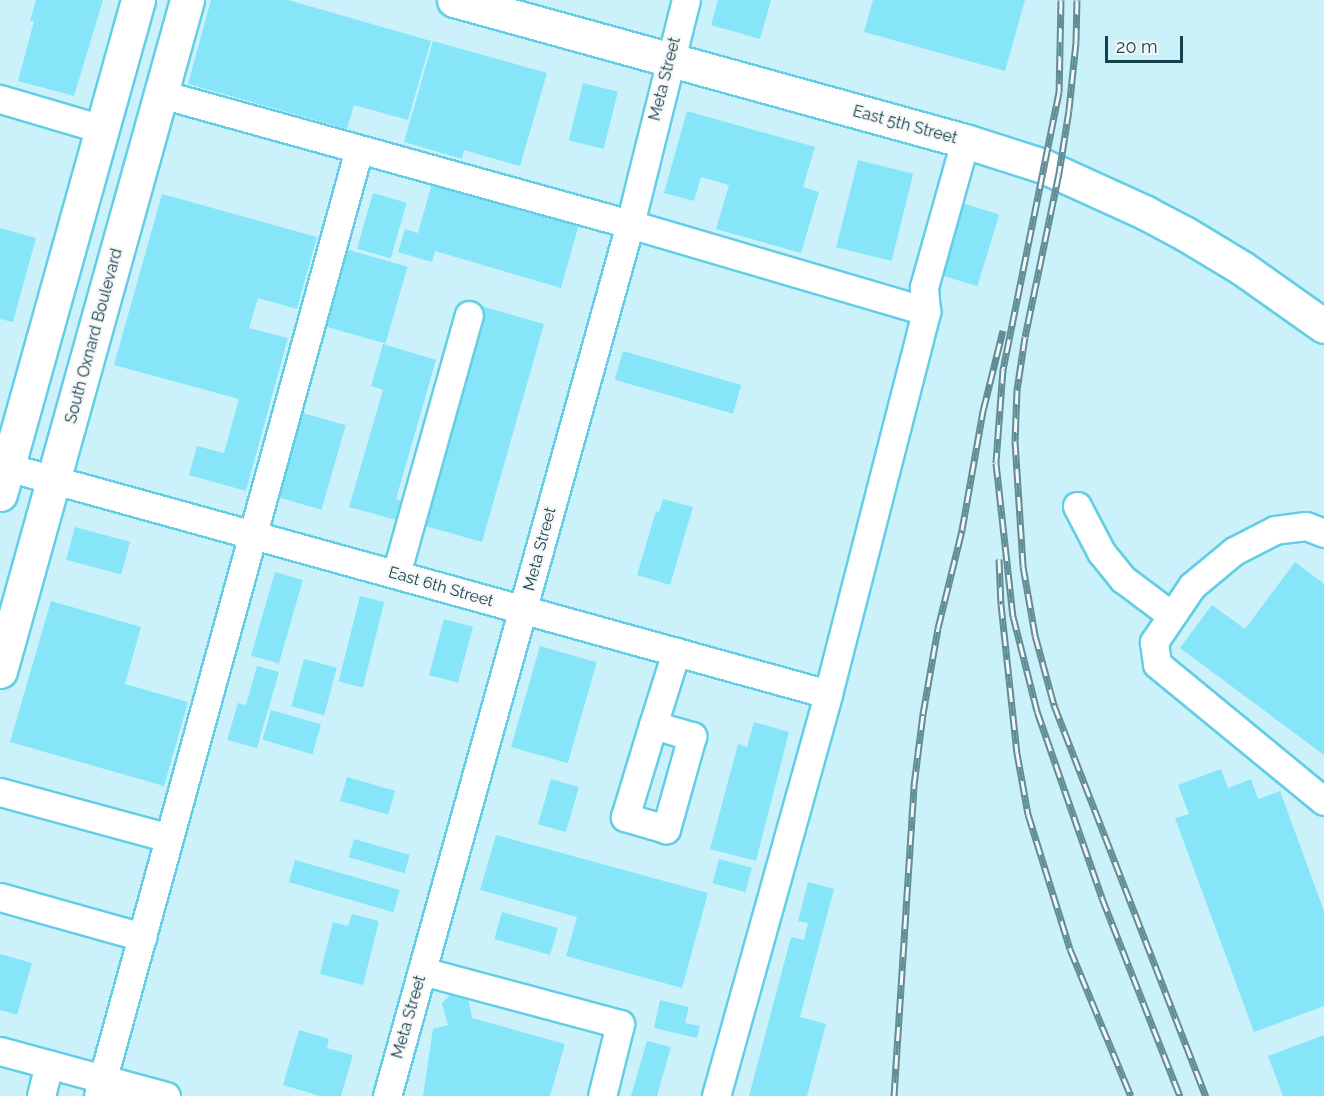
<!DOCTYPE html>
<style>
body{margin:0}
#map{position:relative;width:1324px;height:1096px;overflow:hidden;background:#cbf2fa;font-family:Raleway,sans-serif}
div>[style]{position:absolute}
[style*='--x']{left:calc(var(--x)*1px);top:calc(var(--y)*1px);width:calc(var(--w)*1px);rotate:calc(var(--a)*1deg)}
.building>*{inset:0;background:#87e5f9;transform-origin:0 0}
.roads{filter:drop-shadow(2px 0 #63cee5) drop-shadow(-2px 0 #63cee5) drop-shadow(0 2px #63cee5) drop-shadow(0 -2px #63cee5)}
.minor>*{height:27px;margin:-13.5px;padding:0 13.5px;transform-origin:13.5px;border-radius:13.5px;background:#fff}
.major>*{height:33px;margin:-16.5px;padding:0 16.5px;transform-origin:16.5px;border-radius:16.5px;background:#fff}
.rail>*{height:7px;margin-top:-3.5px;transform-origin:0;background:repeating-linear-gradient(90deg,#f7f7f7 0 14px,#628d96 0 28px);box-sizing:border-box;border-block:2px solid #628d96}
span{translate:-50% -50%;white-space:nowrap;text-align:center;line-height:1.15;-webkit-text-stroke:4.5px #f7f7f7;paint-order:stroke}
.street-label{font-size:16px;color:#13424b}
.scale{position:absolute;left:1105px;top:36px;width:78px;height:27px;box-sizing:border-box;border:3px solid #13424b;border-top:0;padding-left:8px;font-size:18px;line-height:21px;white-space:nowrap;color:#13424b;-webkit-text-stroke:4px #f7f7f7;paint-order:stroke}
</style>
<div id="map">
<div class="building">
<i style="clip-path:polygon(36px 0,103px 0,74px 96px,18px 81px,34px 21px,30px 21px)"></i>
<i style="clip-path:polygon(211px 0,288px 0,431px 41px,408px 120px,354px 105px,347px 129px,188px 84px)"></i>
<i style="clip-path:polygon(718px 0,771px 0,760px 39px,711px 25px)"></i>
<i style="clip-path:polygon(873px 0,1025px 0,1005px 71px,864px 32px)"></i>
<i style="clip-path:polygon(433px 41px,547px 73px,520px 166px,464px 150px,462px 159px,404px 142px)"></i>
<i style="left:583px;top:83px;width:36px;height:59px;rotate:14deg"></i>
<i style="clip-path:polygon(687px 111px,815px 147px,803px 187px,819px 192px,801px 253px,716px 229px,729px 185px,701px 177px,694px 201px,664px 193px)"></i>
<i style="left:858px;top:160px;width:57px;height:90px;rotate:14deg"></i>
<i style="clip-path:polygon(432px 183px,579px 224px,561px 288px,435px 251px,432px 262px,398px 252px,405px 229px,418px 233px)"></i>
<i style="left:373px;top:193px;width:35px;height:58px;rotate:16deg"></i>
<i style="clip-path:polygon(162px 194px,317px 237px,297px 309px,258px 298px,249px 328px,288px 338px,246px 491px,189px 475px,197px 446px,224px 453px,239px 399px,114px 365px)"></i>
<i style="left:962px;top:203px;width:39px;height:75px;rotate:17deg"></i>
<i style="clip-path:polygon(0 228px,36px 238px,13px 322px,0 319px)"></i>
<i style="left:346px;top:249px;width:64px;height:80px;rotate:16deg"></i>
<i style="clip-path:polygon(481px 306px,544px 324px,482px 542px,422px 525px,425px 501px)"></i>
<i style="clip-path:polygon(383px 344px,436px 360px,396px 499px,406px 502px,400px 521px,349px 507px,383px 390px,371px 386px)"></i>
<i style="left:623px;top:351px;width:123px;height:30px;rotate:16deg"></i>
<i style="left:289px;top:409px;width:59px;height:88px;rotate:16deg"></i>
<i style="clip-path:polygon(663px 499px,693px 507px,670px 585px,637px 575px,656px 511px,659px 512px)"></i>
<i style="left:75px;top:527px;width:57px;height:34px;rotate:15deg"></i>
<i style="clip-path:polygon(1295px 562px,1324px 584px,1324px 755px,1180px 648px,1212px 605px,1245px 629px)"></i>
<i style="left:275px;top:572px;width:29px;height:87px;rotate:16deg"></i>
<i style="left:360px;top:596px;width:25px;height:88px;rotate:14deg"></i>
<i style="clip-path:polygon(51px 601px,141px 627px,125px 684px,188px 702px,164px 786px,10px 742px)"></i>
<i style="left:444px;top:619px;width:30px;height:58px;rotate:15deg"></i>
<i style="left:540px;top:646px;width:59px;height:105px;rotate:16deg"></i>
<i style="left:304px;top:659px;width:34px;height:49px;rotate:15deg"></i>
<i style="clip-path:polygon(257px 666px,279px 672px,257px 748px,227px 740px,238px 703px,246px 705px)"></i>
<i style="left:271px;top:710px;width:52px;height:31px;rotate:16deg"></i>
<i style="clip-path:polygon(754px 722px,789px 732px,756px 861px,710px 849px,738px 744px,747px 747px)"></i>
<i style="clip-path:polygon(1221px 769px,1228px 788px,1251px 779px,1258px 799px,1280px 791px,1324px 911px,1324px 1006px,1254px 1032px,1175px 818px,1189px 814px,1178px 785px)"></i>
<i style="left:347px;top:777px;width:50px;height:25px;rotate:16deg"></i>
<i style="left:551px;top:779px;width:29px;height:47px;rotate:16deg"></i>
<i style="clip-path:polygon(496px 835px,708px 893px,682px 988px,566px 956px,577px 917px,480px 890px)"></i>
<i style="left:354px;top:839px;width:58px;height:19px;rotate:16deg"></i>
<i style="left:719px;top:859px;width:34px;height:25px;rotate:15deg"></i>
<i style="left:295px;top:860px;width:109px;height:23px;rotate:16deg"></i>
<i style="clip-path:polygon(808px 882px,834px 889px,800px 1017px,826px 1024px,807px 1096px,749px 1096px,791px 937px,804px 940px,808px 923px,798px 921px)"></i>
<i style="left:502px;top:912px;width:58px;height:28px;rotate:16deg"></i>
<i style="clip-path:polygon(352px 914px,379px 921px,363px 985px,320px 974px,333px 922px,348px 926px)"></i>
<i style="clip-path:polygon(0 954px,32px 963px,17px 1015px,0 1010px)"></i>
<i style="clip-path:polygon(450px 995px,468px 998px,472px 1018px,565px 1044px,550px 1096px,423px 1096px,433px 1029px,448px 1025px,442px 1003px)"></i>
<i style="clip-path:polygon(660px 1000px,689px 1007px,685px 1023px,700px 1026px,697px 1038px,654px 1028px)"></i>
<i style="clip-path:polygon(299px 1030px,329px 1039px,327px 1048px,353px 1055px,341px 1096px,320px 1096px,283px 1085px)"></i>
<i style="clip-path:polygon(1324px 1035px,1324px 1096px,1283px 1096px,1268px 1056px)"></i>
<i style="clip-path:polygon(647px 1041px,671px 1047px,657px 1096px,631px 1096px)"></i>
</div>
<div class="roads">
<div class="minor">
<i style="--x:161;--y:94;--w:487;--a:15.5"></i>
<i style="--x:630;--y:224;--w:309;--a:16.4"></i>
<i style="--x:0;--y:99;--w:106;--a:16.4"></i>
<i style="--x:0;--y:465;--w:859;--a:15.46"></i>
<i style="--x:1077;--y:506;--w:52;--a:62.4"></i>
<i style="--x:1101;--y:552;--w:35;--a:51"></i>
<i style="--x:1123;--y:579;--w:60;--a:36.9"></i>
<i style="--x:1324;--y:533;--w:19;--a:-159"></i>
<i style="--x:1306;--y:526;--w:31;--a:173"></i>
<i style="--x:1275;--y:530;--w:46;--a:152.9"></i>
<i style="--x:1234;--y:551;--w:55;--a:140.2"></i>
<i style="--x:1192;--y:586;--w:68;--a:124.2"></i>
<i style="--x:1154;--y:642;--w:22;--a:82"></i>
<i style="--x:1157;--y:664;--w:216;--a:39.4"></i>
<i style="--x:396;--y:574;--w:269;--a:-74.3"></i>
<i style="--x:653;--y:725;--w:41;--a:15.8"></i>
<i style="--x:692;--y:736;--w:97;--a:105.6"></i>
<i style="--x:666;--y:829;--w:43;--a:-163.7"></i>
<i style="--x:625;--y:817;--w:96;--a:-73.1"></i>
<i style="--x:653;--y:725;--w:77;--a:-72.5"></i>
<i style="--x:0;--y:792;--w:175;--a:15.2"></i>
<i style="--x:0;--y:897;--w:148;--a:15.7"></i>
<i style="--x:422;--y:971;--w:205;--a:15"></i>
<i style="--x:620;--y:1024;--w:74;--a:104"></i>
<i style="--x:0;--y:1051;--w:172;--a:15.2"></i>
<i style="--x:41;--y:1096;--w:33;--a:-76"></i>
<i style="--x:98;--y:1096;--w:982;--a:-74.59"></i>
<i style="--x:387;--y:1096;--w:905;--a:-74.43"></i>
<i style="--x:630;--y:224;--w:231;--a:-76"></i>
<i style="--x:716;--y:1096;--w:417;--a:-74.4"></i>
<i style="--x:828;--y:694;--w:395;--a:-75.6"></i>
<i style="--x:926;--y:311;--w:24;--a:-95"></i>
<i style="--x:924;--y:287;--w:152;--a:-74.3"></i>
</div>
<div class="major">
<i style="--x:454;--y:0;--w:530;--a:15.43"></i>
<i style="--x:965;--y:141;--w:82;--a:17.8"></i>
<i style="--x:1043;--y:166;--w:113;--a:24.5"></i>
<i style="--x:1146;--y:213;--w:43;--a:27.8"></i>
<i style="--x:1184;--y:233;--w:68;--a:31.1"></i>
<i style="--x:1242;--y:268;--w:100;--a:35.3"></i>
<i style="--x:0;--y:494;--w:513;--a:-74.39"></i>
<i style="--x:0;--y:671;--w:697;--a:-74.43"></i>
</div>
</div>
<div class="rail">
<i style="--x:1061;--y:0;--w:92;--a:91.2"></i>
<i style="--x:1059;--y:92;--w:283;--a:101.4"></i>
<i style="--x:1003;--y:369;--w:94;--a:94.3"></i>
<i style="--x:996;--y:463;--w:154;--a:83.7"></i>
<i style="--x:1013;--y:616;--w:98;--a:75.8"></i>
<i style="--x:1037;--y:711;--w:198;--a:70.8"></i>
<i style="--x:1102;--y:898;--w:213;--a:68.5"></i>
<i style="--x:1077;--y:0;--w:42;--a:91.4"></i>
<i style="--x:1076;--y:42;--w:68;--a:95.9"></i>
<i style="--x:1069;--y:110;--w:64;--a:99"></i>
<i style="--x:1059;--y:173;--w:167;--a:101.7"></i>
<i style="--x:1025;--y:337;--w:54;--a:98.6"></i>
<i style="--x:1017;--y:390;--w:51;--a:92.2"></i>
<i style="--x:1015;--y:441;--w:125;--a:86.3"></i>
<i style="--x:1023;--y:566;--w:70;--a:80.1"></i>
<i style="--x:1035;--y:635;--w:73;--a:74.8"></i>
<i style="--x:1054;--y:705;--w:420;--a:68.8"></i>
<i style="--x:999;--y:559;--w:45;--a:87.5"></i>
<i style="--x:1001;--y:604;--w:150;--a:83.9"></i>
<i style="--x:1017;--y:753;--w:62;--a:79.8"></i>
<i style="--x:1028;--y:814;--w:141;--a:72.7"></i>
<i style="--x:1070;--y:949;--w:159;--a:67.5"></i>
<i style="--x:894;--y:1096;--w:312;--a:-86.3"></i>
<i style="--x:914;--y:785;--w:72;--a:-82.8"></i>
<i style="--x:923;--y:714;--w:87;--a:-80.1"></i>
<i style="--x:938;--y:628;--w:101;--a:-76.2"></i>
<i style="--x:962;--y:530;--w:121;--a:-80"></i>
<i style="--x:983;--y:411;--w:83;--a:-76.1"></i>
</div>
<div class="street-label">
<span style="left:665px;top:79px;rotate:-76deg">Meta Street</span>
<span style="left:905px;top:125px;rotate:15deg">East 5th Street</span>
<span style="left:94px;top:336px;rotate:-75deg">South Oxnard Boulevard</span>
<span style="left:540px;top:549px;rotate:-75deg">Meta Street</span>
<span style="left:441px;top:587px;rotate:16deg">East 6th Street</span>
<span style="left:409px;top:1017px;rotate:-74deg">Meta Street</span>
</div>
<div class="scale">20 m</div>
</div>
